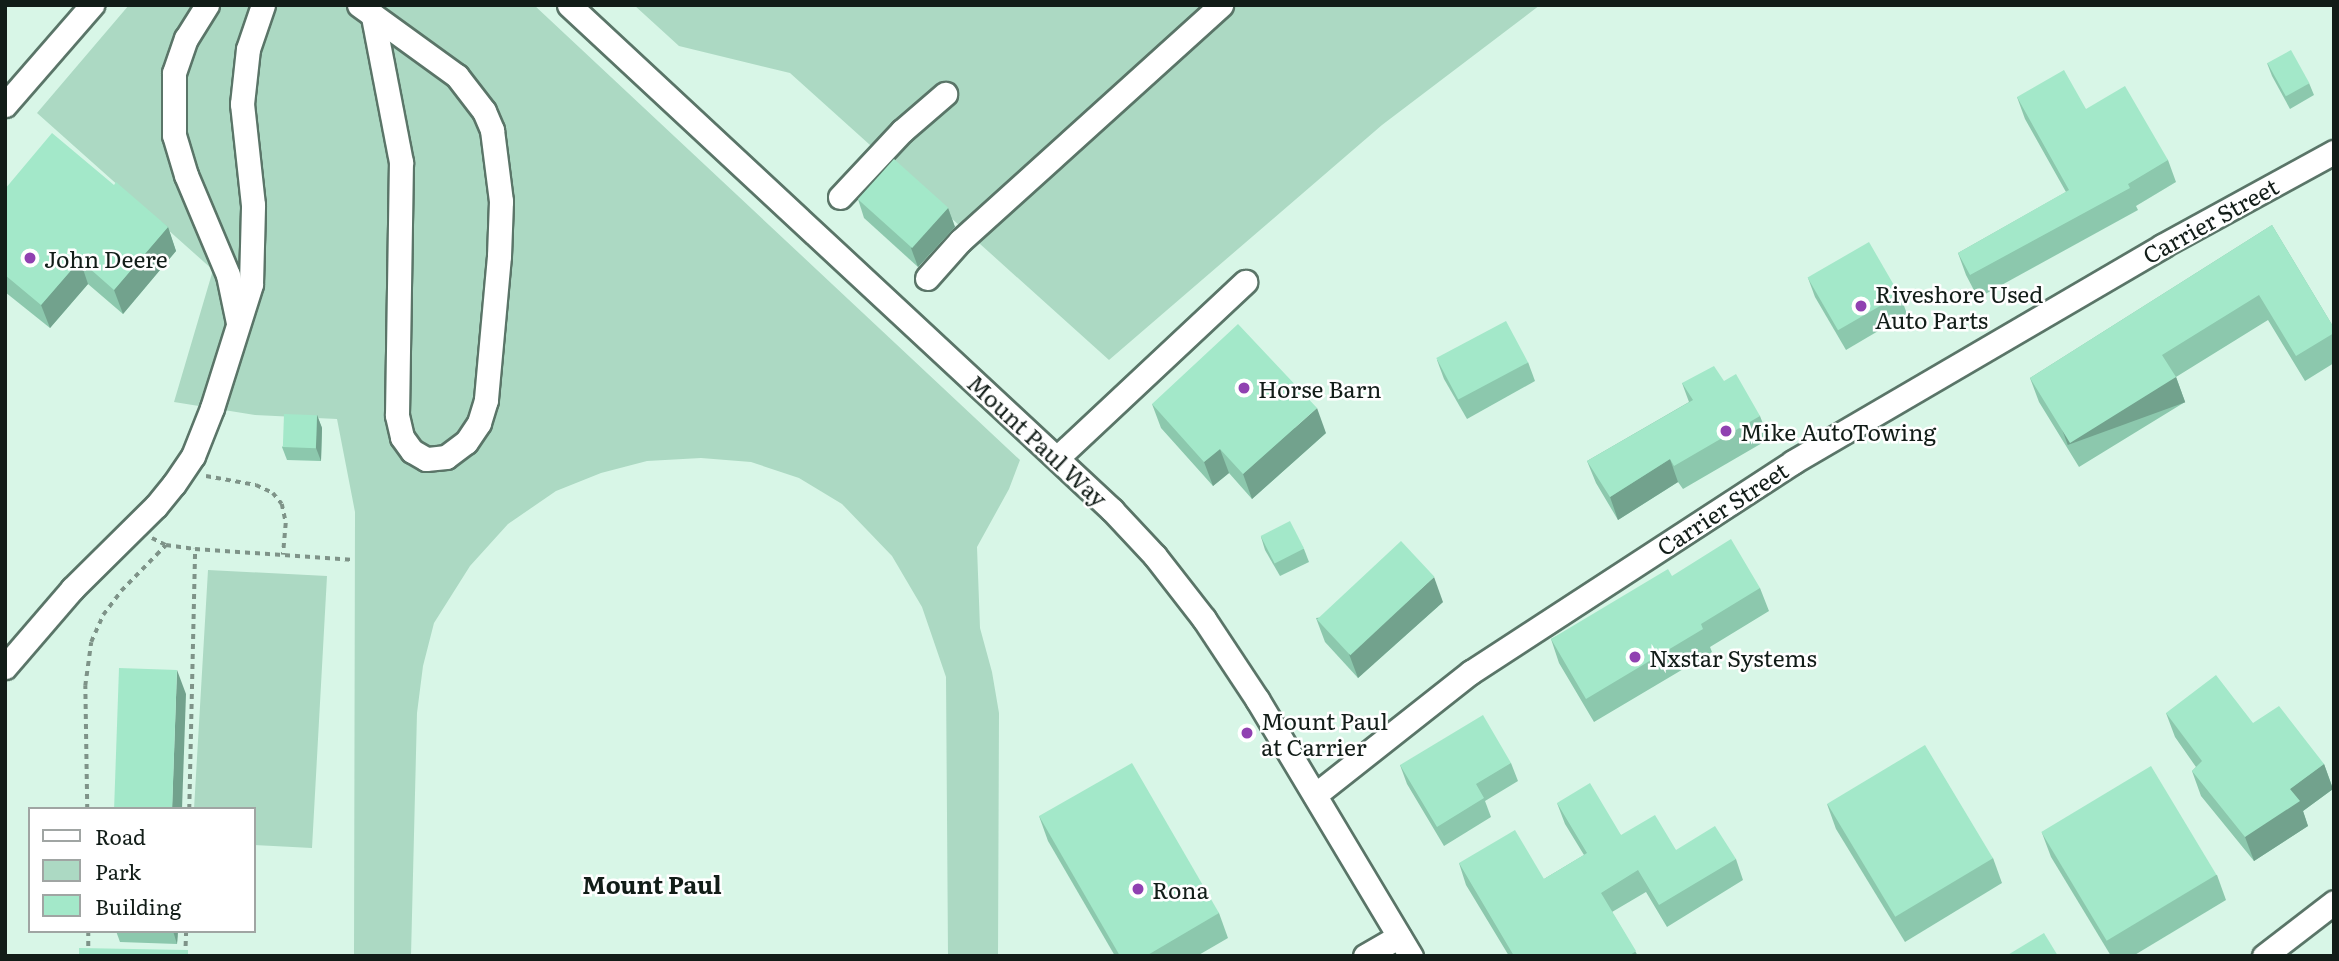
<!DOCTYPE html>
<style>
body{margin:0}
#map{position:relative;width:2339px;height:961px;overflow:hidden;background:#d8f6e7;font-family:Literata,serif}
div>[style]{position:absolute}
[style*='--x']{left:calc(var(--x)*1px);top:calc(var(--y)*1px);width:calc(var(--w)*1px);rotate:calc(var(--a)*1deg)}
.green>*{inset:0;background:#acd9c3}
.path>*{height:3.5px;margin-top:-1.75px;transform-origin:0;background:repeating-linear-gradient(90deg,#7e9388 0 5px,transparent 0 10px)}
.roads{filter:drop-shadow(2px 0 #5a7568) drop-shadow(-2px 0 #5a7568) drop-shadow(0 2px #5a7568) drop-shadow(0 -2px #5a7568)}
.minor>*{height:23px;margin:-11.5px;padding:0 11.5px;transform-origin:11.5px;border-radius:11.5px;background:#fff}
.wall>*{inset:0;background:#8cc8ad}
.shaded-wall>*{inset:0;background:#72a28d;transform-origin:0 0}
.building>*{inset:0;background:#a3e8c9;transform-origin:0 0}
.dots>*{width:19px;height:19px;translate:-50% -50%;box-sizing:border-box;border:4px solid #fff;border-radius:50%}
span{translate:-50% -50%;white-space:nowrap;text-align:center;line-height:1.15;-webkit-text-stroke:5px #fff;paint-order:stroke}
.street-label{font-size:23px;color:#121d18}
.poi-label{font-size:23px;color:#121d18}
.left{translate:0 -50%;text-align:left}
.neighbourhood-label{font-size:24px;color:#121d18;font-weight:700}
.frame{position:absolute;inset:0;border:7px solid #121d18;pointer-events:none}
.legend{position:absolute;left:28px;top:807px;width:228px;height:126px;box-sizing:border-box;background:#fff;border:2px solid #a0a5a3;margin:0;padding:9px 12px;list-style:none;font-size:21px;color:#121d18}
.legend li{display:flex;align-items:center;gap:14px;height:35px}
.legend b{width:35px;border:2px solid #a0a5a3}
</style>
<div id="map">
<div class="green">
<i style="clip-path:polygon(129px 5px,534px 5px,1020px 460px,1009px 489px,977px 547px,980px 628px,992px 672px,999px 713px,998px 956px,948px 956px,946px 677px,922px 607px,892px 556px,842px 504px,799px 478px,751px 462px,701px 458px,647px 461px,601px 473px,556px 491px,508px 524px,470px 566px,434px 623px,423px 666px,417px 713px,411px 956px,354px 956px,355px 512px,337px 419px,255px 415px,174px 402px,213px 270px,37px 113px)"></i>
<i style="clip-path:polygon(634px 5px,1540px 5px,1382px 125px,1109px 360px,790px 73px,679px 46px)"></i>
<i style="clip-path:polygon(208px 570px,327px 576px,312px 848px,254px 845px,254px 809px,194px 809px)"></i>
</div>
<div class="path">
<i style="--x:206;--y:476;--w:51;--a:10.2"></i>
<i style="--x:256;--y:485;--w:19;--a:25"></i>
<i style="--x:273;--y:493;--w:14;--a:51"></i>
<i style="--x:282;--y:504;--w:19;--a:78"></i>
<i style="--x:286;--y:523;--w:32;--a:95"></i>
<i style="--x:152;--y:538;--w:16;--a:27"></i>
<i style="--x:166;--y:545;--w:29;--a:8"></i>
<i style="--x:195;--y:549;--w:160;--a:3.9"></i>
<i style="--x:87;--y:809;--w:123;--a:-90.9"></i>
<i style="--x:85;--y:686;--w:44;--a:-82.2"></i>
<i style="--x:91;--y:642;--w:30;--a:-66"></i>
<i style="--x:103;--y:615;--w:30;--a:-53"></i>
<i style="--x:121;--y:591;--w:64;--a:-45.6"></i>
<i style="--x:189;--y:809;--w:260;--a:-88.7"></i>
<i style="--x:88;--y:956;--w:25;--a:-90"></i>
<i style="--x:185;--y:956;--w:25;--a:-88"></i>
</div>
<div class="roads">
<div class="minor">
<i style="--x:207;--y:5;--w:39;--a:122"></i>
<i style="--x:186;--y:38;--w:37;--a:109"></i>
<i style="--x:174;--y:73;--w:62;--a:90"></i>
<i style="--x:174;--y:135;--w:42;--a:73.3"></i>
<i style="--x:186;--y:175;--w:108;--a:67.2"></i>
<i style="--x:228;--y:275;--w:49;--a:78.2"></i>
<i style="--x:359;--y:5;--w:121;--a:35.9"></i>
<i style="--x:457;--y:76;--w:44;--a:52.4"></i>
<i style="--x:484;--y:111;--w:21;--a:67"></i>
<i style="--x:492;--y:130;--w:72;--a:82.8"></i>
<i style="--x:501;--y:201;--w:55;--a:92.1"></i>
<i style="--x:499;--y:256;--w:145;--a:95.2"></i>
<i style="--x:486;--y:400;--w:24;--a:107"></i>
<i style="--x:479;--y:423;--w:23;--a:124"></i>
<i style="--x:466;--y:442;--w:25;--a:143"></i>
<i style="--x:446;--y:457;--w:20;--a:174"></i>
<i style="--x:426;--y:459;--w:16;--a:-150"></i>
<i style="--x:412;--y:451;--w:17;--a:-126"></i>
<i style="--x:402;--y:437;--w:23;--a:-103"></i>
<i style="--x:397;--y:415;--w:253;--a:-89.1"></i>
<i style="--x:401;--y:162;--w:149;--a:-100.9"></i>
<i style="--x:569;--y:5;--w:742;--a:42.92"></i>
<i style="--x:1112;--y:510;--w:63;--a:46.9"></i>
<i style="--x:1155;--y:556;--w:80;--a:52.1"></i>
<i style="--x:1204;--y:619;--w:96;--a:56.5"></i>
<i style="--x:1257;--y:699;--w:300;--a:59.1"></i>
<i style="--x:5;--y:105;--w:133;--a:-49"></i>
<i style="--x:840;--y:197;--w:91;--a:-46.8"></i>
<i style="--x:902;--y:131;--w:57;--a:-40.7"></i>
<i style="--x:927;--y:278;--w:50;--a:-48.3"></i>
<i style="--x:960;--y:241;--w:352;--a:-42.1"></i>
<i style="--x:1057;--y:458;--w:258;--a:-43.1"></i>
<i style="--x:5;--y:667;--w:103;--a:-49.3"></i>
<i style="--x:72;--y:589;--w:118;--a:-44.7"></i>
<i style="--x:156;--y:506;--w:28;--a:-51"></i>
<i style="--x:174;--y:484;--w:34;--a:-56"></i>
<i style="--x:193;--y:456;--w:52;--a:-68.4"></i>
<i style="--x:212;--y:408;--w:130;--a:-72.5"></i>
<i style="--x:251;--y:284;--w:79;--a:-88.5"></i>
<i style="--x:253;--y:205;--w:102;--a:-96.2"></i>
<i style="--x:242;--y:104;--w:55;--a:-83.8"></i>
<i style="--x:248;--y:49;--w:46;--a:-71.2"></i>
<i style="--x:1315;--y:795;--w:199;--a:-38.3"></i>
<i style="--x:1471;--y:672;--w:384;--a:-33.1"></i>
<i style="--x:1793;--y:462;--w:428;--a:-30.3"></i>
<i style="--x:2162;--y:246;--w:196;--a:-28.7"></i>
<i style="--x:1365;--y:956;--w:39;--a:-30"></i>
<i style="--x:2264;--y:956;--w:88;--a:-37.6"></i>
</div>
</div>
<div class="wall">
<i style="clip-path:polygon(2267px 63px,2309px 83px,2314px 95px,2290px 109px,2272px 76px)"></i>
<i style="clip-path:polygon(2017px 97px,2086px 109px,2168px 160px,2176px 182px,2136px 206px,2138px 210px,1978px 298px,1966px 275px,1958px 253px,2066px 192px,2025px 119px)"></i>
<i style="clip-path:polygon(114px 185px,168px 227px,176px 251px,123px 314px,88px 284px,50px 328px,5px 292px,5px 189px)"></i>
<i style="clip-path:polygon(858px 199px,948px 208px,955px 227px,918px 267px,864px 218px)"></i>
<i style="clip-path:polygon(2272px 225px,2334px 328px,2334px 363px,2305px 381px,2268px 320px,2176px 377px,2185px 402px,2079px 467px,2039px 402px,2030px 378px)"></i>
<i style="clip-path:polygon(1808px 278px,1900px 295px,1907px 314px,1846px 350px,1815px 297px)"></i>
<i style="clip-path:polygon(1437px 360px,1528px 362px,1535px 381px,1467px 419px,1444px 379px)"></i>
<i style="clip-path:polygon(1724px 381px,1760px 416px,1769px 439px,1683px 489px,1678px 482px,1618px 520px,1596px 483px,1587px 461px,1689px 402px,1682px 383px)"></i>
<i style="clip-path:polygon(1152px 404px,1326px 433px,1252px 499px,1229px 473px,1213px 486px,1161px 428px)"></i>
<i style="clip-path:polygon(317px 415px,322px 428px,321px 461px,287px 460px,282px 447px)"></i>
<i style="clip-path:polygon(1261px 537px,1304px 549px,1309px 562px,1280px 576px,1265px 550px)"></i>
<i style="clip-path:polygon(1672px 576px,1760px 588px,1769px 611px,1710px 647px,1712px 652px,1594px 722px,1559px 663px,1551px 639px)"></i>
<i style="clip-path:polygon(1443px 602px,1358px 678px,1325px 642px,1316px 618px)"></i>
<i style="clip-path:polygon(2166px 713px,2253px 723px,2324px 764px,2333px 789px,2303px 811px,2308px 826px,2254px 861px,2201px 796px,2192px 771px,2196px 767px,2175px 737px)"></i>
<i style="clip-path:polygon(1511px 763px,1518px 781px,1485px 801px,1491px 817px,1444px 846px,1407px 784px,1400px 765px)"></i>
<i style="clip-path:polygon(1557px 803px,1621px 835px,1676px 850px,1736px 859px,1743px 880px,1667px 927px,1646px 892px,1612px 912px,1638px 956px,1509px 956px,1466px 885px,1459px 863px,1544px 879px,1584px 855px,1565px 824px)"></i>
<i style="clip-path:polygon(1827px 804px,1993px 858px,2002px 883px,1905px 942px,1836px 829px)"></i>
<i style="clip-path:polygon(1039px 816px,1219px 913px,1228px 938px,1197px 956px,1115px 956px,1048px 841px)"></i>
<i style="clip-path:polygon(2042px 833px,2217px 875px,2226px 900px,2133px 956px,2111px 956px,2051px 857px)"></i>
<i style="clip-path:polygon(116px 931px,178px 931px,177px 944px,120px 942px)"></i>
</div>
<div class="shaded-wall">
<i style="clip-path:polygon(948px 208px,955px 227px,918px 267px,911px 248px)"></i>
<i style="clip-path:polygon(168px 227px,176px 251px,123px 314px,114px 290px)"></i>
<i style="clip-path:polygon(80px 260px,88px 284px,50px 328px,41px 305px)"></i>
<i style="left:2176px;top:377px;width:27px;height:125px;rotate:70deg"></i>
<i style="clip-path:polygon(1317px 408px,1326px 433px,1252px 499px,1243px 474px)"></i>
<i style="clip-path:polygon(317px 415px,322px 428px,321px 461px,316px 448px)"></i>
<i style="clip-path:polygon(1220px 449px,1229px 473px,1213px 486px,1204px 462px)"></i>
<i style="clip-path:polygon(1670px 459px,1678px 482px,1618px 520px,1610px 497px)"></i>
<i style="clip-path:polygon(1434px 577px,1443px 602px,1358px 678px,1349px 654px)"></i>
<i style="clip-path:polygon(177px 670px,186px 694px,182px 809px,172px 809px)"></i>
<i style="clip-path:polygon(2324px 764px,2333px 789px,2303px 811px,2308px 826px,2254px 861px,2245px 837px,2290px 789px)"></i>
<i style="clip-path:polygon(173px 931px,178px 931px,177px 944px)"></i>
</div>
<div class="building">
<i style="left:2291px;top:50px;width:38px;height:27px;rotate:61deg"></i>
<i style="clip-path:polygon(2064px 70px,2086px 109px,2125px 86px,2168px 160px,2128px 184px,2130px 188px,1970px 275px,1958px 253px,2069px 190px,2017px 97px)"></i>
<i style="clip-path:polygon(52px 133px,114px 185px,116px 182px,168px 227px,114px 290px,80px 260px,41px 305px,5px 275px,5px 189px)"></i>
<i style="left:894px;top:159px;width:73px;height:54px;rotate:42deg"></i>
<i style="clip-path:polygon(2272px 225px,2334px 328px,2334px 333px,2296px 356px,2259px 295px,2162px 355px,2176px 377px,2070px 443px,2030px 378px)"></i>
<i style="left:1869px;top:242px;width:61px;height:71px;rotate:60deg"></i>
<i style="left:1506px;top:321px;width:47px;height:79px;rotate:62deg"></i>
<i style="clip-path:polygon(1238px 324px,1317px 408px,1243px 474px,1220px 449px,1204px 462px,1152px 404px)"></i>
<i style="clip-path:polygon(1714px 366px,1724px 381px,1736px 374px,1760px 416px,1674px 466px,1670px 459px,1610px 497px,1587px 461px,1693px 400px,1682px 383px)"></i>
<i style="left:284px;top:414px;width:33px;height:33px;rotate:2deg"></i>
<i style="left:1290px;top:521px;width:31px;height:33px;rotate:63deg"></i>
<i style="clip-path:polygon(1731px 539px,1760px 588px,1701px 624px,1703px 629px,1586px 699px,1551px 639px,1668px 569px,1672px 576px)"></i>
<i style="left:1401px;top:541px;width:49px;height:115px;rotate:47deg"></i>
<i style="left:119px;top:668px;width:58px;height:141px;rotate:2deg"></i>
<i style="clip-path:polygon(2216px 675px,2253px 723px,2279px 706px,2324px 764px,2290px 789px,2300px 801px,2245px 837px,2192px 771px,2202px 761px,2166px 713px)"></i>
<i style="clip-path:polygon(1483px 715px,1511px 763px,1476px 784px,1484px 798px,1437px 827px,1400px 765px)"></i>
<i style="left:1925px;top:745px;width:132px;height:114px;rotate:59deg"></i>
<i style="clip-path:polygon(1132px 763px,1219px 913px,1146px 956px,1120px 956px,1039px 816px)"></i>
<i style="left:2151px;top:766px;width:127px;height:128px;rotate:59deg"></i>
<i style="clip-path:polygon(1590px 783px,1621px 835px,1655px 815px,1676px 850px,1715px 826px,1736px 859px,1659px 905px,1638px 870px,1601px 893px,1636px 951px,1629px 956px,1514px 956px,1459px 863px,1515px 830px,1544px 879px,1587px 853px,1557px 803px)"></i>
<i style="clip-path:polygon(2044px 933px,2058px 956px,2006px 956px)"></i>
<i style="clip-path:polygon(79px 948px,188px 950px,188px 956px,79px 956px)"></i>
</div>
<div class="dots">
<i style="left:30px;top:258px;background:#9041b1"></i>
<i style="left:1861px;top:306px;background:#9041b1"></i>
<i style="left:1244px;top:388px;background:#9041b1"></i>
<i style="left:1726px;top:431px;background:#9041b1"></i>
<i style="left:1635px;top:657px;background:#9041b1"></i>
<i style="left:1247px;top:733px;background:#9041b1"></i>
<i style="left:1138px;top:889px;background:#9041b1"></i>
</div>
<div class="street-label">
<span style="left:2210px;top:220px;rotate:-29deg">Carrier Street</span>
<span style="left:1038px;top:440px;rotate:43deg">Mount Paul Way</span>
<span style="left:1722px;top:508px;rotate:-33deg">Carrier Street</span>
</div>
<div class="poi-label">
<span class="left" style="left:44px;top:258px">John Deere</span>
<span class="left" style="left:1875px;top:306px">Riveshore Used<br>Auto Parts</span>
<span class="left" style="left:1258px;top:388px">Horse Barn</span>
<span class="left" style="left:1740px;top:431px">Mike AutoTowing</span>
<span class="left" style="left:1649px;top:657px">Nxstar Systems</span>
<span class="left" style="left:1261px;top:733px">Mount Paul<br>at Carrier</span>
<span class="left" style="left:1152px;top:889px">Rona</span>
</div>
<div class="neighbourhood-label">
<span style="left:652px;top:884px">Mount Paul</span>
</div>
<div class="frame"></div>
<ul class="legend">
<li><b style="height:9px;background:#fff"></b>Road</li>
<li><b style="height:19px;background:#acd9c3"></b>Park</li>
<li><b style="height:19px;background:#a3e8c9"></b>Building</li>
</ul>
</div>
